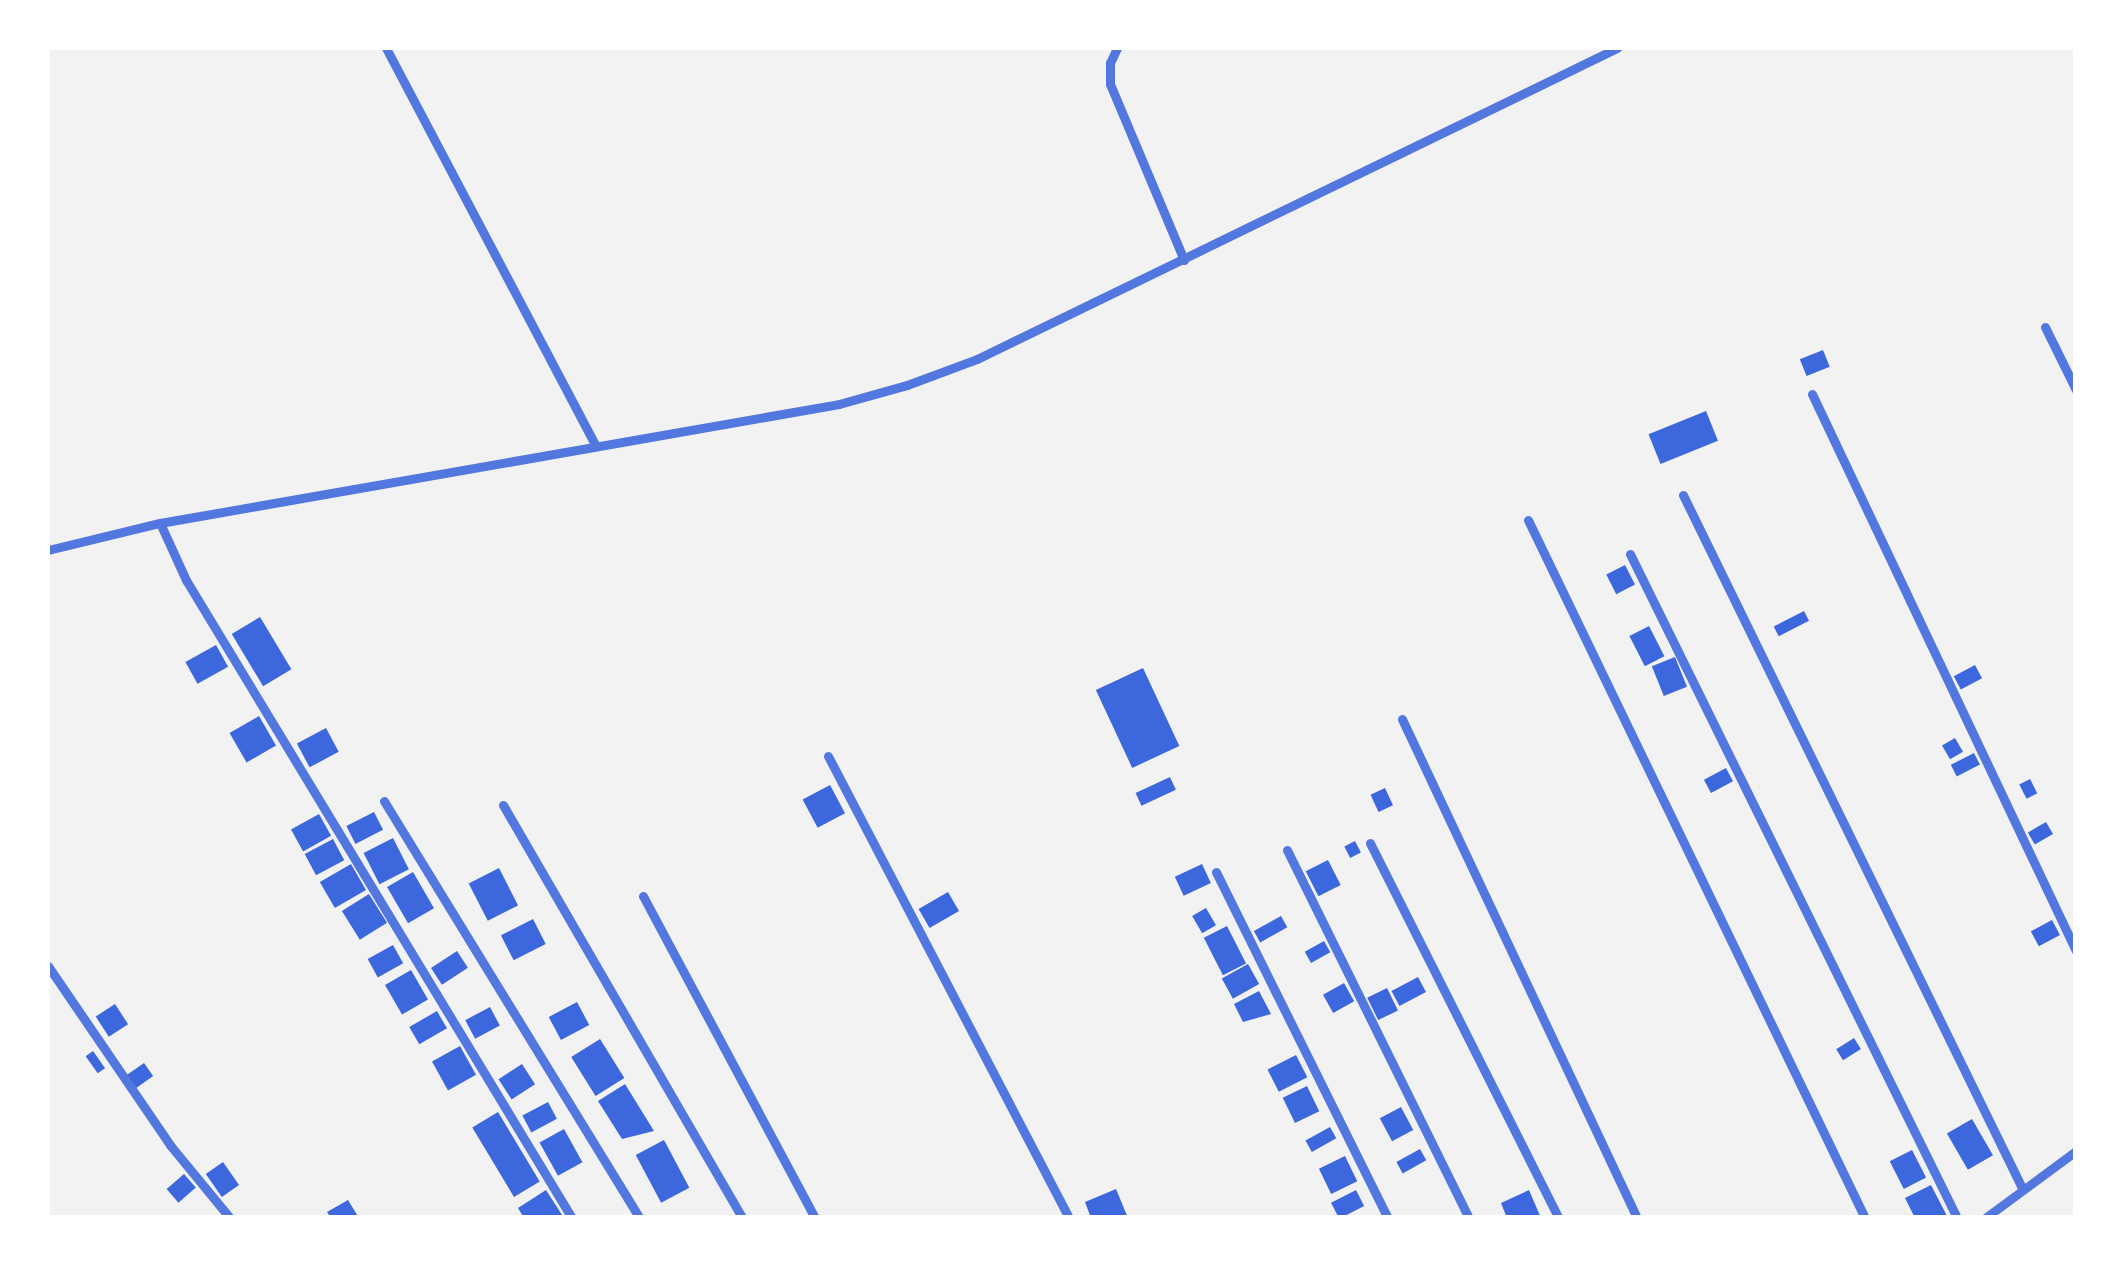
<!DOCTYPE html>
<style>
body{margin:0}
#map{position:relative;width:2123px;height:1265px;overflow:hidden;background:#f2f2f2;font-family:Signika,sans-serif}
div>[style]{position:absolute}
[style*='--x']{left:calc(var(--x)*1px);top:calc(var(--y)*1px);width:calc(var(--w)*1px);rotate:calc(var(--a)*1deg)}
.building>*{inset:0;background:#3d67dc;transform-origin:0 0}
.minor>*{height:9px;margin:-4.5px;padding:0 4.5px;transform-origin:4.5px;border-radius:4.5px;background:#5277de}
span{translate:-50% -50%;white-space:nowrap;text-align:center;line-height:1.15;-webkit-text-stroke:8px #fff;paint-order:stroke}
.frame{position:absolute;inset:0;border:50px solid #fff;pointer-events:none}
</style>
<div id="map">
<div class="building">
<i style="left:1823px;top:350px;width:18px;height:25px;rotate:68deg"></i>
<i style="left:1706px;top:411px;width:32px;height:62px;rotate:68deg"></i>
<i style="left:1625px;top:565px;width:22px;height:21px;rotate:63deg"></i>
<i style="left:1804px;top:611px;width:11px;height:34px;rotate:63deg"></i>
<i style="left:260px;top:617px;width:61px;height:33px;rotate:59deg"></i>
<i style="left:1649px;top:626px;width:34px;height:22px;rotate:63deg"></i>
<i style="left:216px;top:645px;width:25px;height:35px;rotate:61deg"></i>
<i style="left:1675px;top:657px;width:32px;height:25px;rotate:68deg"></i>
<i style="left:1975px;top:665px;width:15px;height:24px;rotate:62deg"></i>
<i style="left:1143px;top:668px;width:86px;height:52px;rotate:65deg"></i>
<i style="left:259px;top:716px;width:34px;height:34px;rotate:60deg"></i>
<i style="left:326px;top:728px;width:27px;height:33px;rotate:62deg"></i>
<i style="left:1955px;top:738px;width:16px;height:15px;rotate:60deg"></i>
<i style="left:1974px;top:753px;width:13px;height:26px;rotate:63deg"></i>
<i style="left:1726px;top:768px;width:15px;height:25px;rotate:62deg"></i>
<i style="left:1170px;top:777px;width:14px;height:38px;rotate:65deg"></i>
<i style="left:2030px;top:779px;width:16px;height:12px;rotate:63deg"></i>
<i style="left:830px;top:785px;width:32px;height:31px;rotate:62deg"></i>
<i style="left:1385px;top:788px;width:19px;height:16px;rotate:65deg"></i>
<i style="left:374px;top:812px;width:20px;height:31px;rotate:63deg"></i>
<i style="left:319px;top:814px;width:25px;height:32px;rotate:61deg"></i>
<i style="left:2046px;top:822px;width:14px;height:21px;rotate:60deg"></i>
<i style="left:393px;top:838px;width:35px;height:33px;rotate:63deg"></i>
<i style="left:333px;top:839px;width:24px;height:32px;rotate:62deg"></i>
<i style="left:1355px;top:841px;width:13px;height:12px;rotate:63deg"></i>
<i style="left:1328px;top:860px;width:28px;height:25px;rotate:63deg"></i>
<i style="left:351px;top:864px;width:30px;height:36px;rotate:60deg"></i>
<i style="left:1202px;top:864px;width:21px;height:30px;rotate:65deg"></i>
<i style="left:499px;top:868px;width:42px;height:34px;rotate:63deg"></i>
<i style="left:413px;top:872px;width:42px;height:30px;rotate:60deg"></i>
<i style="left:948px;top:892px;width:22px;height:34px;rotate:60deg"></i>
<i style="left:369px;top:894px;width:34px;height:32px;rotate:58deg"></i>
<i style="left:1206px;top:908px;width:20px;height:16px;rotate:60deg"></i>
<i style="left:1281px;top:916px;width:13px;height:31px;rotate:61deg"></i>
<i style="left:533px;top:919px;width:28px;height:36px;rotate:63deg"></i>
<i style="left:2052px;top:920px;width:17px;height:24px;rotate:62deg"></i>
<i style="left:1227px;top:926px;width:42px;height:26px;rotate:63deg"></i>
<i style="left:1324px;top:941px;width:13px;height:22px;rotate:61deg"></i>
<i style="left:393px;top:945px;width:21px;height:29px;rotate:61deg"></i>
<i style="left:457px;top:951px;width:20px;height:31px;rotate:57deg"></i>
<i style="left:1248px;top:964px;width:23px;height:30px;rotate:61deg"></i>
<i style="left:411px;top:970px;width:34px;height:30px;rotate:60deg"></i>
<i style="left:1418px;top:977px;width:17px;height:30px;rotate:62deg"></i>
<i style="left:1344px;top:983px;width:21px;height:24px;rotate:61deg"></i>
<i style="left:1387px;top:988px;width:25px;height:22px;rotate:64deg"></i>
<i style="clip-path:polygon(1259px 991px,1271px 1014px,1243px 1022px,1234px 1004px)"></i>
<i style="left:577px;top:1002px;width:26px;height:32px;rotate:62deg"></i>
<i style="left:115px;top:1004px;width:24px;height:23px;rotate:57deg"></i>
<i style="left:490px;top:1007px;width:21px;height:28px;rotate:62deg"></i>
<i style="left:437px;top:1011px;width:20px;height:32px;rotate:60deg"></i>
<i style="left:1854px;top:1038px;width:13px;height:21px;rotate:58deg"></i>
<i style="left:600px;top:1039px;width:46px;height:34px;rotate:58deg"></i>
<i style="left:460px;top:1046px;width:33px;height:32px;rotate:61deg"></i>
<i style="left:93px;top:1051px;width:21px;height:9px;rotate:55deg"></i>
<i style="left:1296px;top:1055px;width:25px;height:32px;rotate:63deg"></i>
<i style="left:144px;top:1063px;width:16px;height:22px;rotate:55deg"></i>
<i style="left:522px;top:1064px;width:24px;height:28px;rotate:57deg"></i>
<i style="clip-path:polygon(625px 1084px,654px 1131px,622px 1139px,598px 1101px)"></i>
<i style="left:1307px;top:1086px;width:28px;height:27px;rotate:64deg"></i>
<i style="left:548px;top:1102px;width:19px;height:29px;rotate:62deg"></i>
<i style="left:1401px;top:1107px;width:26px;height:24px;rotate:62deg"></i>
<i style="left:498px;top:1112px;width:81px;height:30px;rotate:59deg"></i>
<i style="left:1972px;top:1119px;width:42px;height:29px;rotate:60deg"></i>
<i style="left:1330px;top:1127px;width:13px;height:28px;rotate:61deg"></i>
<i style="left:564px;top:1129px;width:38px;height:28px;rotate:61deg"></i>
<i style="left:664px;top:1140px;width:54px;height:32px;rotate:62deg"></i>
<i style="left:1420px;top:1149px;width:13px;height:27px;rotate:61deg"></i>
<i style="left:1912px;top:1150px;width:31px;height:25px;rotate:63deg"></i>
<i style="left:1345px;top:1156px;width:28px;height:29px;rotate:64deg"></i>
<i style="left:223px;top:1162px;width:28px;height:21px;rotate:55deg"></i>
<i style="left:184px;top:1174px;width:18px;height:23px;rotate:49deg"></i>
<i style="clip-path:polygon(1931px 1185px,1948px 1218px,1915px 1218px,1905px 1198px)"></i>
<i style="clip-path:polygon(1116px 1189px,1128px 1218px,1091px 1218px,1085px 1202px)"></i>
<i style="clip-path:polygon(546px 1190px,564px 1218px,524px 1218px,518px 1208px)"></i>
<i style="left:1356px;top:1190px;width:18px;height:28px;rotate:63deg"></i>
<i style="clip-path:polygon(1529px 1190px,1541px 1218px,1507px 1218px,1501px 1203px)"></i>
<i style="clip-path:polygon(348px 1200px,359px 1218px,331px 1218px,327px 1212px)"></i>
</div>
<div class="minor">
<i style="--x:386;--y:48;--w:450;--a:62.2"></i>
<i style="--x:1117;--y:48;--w:17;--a:115"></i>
<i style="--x:1110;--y:63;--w:21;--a:90"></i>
<i style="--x:1110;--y:84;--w:191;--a:67.2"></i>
<i style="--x:2045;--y:327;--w:70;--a:63.8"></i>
<i style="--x:1812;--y:394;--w:616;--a:64.64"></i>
<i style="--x:1683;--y:495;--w:771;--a:63.93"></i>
<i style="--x:1528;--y:520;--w:775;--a:64.23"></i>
<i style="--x:160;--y:523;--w:63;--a:65.5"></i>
<i style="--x:186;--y:580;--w:746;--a:58.83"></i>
<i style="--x:48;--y:550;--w:115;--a:-13.6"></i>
<i style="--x:160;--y:523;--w:689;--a:-9.94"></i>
<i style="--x:839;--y:404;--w:71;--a:-15.6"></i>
<i style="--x:907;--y:385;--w:75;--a:-20.4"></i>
<i style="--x:977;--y:359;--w:712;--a:-25.92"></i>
<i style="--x:1630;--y:554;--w:740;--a:63.78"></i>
<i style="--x:1402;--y:719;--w:552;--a:64.78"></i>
<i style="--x:828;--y:756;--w:521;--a:62.45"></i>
<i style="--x:384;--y:801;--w:489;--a:58.5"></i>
<i style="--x:503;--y:805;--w:477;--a:59.9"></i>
<i style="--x:1370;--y:843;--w:420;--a:63.3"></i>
<i style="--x:1287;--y:850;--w:411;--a:63.7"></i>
<i style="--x:1216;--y:872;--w:386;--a:63.6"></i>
<i style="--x:643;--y:896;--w:365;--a:61.9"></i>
<i style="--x:48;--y:966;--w:217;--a:55.7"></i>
<i style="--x:170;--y:1145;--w:94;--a:50.6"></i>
<i style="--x:1985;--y:1218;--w:113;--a:-36.4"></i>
</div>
<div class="frame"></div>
</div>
